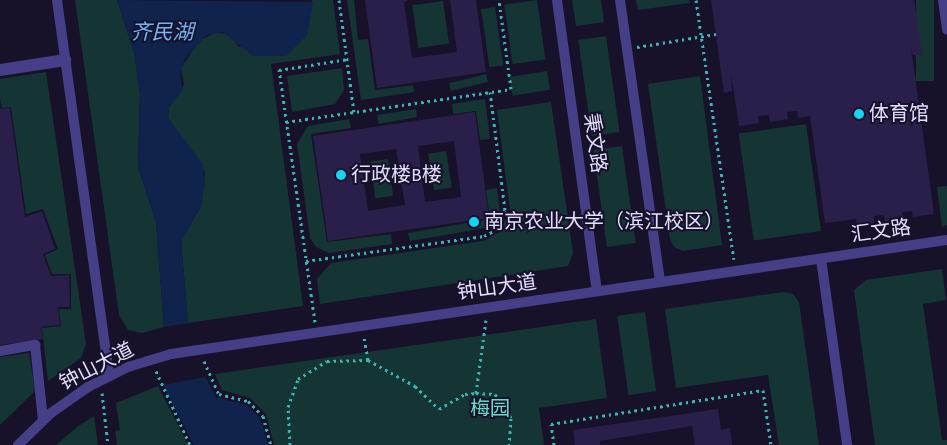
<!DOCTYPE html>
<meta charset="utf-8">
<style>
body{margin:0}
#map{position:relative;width:947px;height:445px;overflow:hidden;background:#17122a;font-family:"Alegreya Sans","Noto Sans SC",sans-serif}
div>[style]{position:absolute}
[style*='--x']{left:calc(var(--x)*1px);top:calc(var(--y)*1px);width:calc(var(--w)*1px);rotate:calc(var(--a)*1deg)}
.green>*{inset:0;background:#153434;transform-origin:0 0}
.water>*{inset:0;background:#10234c}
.building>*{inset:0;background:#2a1f4a}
.path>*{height:3px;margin-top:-1.5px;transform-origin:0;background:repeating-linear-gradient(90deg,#36b8b6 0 2.5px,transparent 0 6.5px)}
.service>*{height:10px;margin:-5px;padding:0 5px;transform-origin:5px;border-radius:5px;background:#453f87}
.minor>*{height:12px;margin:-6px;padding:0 6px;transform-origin:6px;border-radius:6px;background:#453f87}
.dots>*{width:14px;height:14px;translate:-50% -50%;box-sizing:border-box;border:2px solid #17122a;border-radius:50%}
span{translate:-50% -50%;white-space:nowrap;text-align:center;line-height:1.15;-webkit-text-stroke:4px #17122a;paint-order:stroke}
.poi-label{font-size:20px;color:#e2ddfe}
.left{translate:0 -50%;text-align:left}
.street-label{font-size:20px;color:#e2ddfe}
.park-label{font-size:20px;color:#6adcc5}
.water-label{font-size:21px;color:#6fb3f9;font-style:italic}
</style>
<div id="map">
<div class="green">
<i style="clip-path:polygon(75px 0,117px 0,134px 52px,140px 94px,138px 167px,156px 222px,164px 327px,142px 333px,128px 330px,119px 315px)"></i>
<i style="clip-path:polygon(312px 0,333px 0,340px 54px,271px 64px,303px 306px,188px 323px,181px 241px,201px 206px,205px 172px,168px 118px,169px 107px,184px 85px,181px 68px,199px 41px,215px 33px,229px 34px,239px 47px,307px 35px)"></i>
<i style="clip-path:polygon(347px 0,354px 0,358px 40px,368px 39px,375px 90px,413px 85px,414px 92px,361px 100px)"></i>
<i style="left:537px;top:0;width:60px;height:33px;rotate:82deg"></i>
<i style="clip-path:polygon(572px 0,601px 0,604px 22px,576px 26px)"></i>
<i style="clip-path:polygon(636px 0,689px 0,690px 3px,638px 10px)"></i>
<i style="left:916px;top:0;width:18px;height:81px"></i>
<i style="left:443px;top:1px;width:43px;height:31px;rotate:82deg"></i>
<i style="left:495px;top:7px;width:59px;height:14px;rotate:82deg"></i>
<i style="left:606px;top:36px;width:97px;height:28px;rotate:82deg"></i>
<i style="clip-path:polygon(342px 68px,344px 90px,335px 104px,292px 112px,287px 76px)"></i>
<i style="left:547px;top:71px;width:19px;height:38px;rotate:81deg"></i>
<i style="clip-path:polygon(46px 72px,86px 344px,81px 358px,48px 381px,42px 328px,61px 326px,59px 309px,71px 309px,71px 274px,52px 274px,45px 255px,58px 249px,43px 209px,26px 214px,11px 107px,2px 108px,0 99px,0 79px)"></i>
<i style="left:486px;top:74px;width:8px;height:38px;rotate:76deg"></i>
<i style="clip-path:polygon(700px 76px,722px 245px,683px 251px,674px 247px,670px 239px,648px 84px)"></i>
<i style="clip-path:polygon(485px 99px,490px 139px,480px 140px,476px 111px,453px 114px,452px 104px)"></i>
<i style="clip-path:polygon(551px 102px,573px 253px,568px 266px,320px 304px,317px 279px,331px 263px,483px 241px,500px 232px,510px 210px,497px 110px)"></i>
<i style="clip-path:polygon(416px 109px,417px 117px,379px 124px,377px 115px)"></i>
<i style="clip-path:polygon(349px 119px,351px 128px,311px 134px,327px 242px,391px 234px,392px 244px,329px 253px,316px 247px,310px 238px,297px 144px,308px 126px)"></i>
<i style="left:806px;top:124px;width:108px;height:68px;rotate:82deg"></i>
<i style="left:622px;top:146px;width:98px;height:29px;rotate:82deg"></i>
<i style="left:446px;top:151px;width:37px;height:18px;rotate:81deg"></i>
<i style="left:388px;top:159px;width:37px;height:18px;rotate:82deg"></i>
<i style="clip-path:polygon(947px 186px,947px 225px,942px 227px,937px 187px)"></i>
<i style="clip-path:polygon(497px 188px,500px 213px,491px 227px,410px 241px,408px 233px,490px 219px,486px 190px)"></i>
<i style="clip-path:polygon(942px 269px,946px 300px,923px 304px,942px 440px,947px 440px,947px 445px,875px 445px,854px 290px,866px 280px)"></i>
<i style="clip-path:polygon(783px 292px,793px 294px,799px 302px,819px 445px,779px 445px,768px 375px,676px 388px,665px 309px)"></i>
<i style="left:645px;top:312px;width:80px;height:28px;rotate:82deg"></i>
<i style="clip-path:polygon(596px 319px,607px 398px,539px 408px,544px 445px,274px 445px,266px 414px,250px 398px,222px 390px,215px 374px)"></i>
<i style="clip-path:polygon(29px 353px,35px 391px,0 425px,0 357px)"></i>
<i style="clip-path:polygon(158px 386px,188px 445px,117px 445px,115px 431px,120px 430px,116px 403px)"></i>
<i style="clip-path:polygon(94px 416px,98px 445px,56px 445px,77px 427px)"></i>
</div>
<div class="water">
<i style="clip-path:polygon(117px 0,313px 2px,307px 35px,286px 56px,253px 56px,223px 32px,207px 35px,185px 58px,180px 75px,183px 90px,169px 107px,168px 118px,202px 163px,205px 183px,201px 206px,181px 241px,188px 323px,164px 327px,156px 222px,138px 167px,140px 94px,134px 52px)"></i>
<i style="clip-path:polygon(205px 377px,216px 397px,246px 405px,260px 418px,268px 445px,194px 445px,163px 385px)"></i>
</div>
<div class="building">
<i style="clip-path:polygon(365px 0,408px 0,404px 2px,412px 58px,457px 52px,450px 0,476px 0,486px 72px,377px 88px)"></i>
<i style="clip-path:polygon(711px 0,914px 0,922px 55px,913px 55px,911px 47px,934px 214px,913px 217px,912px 211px,902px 212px,903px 219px,885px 222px,884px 215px,874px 216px,874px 223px,857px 226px,856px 219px,825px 223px,810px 116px,798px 118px,797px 111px,787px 112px,788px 119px,770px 122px,769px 115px,758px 116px,759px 123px,739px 126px,731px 73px,732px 91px,724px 93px)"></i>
<i style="clip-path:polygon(10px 108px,25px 217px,42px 211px,55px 249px,43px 254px,51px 276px,69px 275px,70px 307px,58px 307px,60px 325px,41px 327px,43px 339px,0 345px,0 109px)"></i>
<i style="clip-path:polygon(evenodd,475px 112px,489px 218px,328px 241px,313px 136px,475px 112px,454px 141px,461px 197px,425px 202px,418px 146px,454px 141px,475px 112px,396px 149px,405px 205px,368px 211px,360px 154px,396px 149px)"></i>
<i style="clip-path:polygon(718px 409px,721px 430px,730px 428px,732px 445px,695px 445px,692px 426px,600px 441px,600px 445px,575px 445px,573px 430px)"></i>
</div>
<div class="path">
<i style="--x:339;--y:0;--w:113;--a:82.4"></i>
<i style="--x:696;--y:0;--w:262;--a:81.7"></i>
<i style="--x:637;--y:47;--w:80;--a:-9.3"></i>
<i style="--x:286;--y:122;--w:227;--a:-8.3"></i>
<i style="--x:511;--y:89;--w:90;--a:-97.7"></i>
<i style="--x:306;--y:261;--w:180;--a:-8"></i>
<i style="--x:484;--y:236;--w:13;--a:-27"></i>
<i style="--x:496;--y:230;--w:22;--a:-66"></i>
<i style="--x:505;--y:210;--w:119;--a:-97.2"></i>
<i style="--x:486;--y:320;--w:74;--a:97.8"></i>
<i style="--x:476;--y:393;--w:19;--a:3"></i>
<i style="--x:495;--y:394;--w:29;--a:56"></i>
<i style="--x:511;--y:418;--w:27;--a:94"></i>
<i style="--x:315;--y:322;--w:255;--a:-98.1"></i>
<i style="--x:279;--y:70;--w:70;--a:-9.1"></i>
<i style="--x:368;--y:360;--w:54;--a:29"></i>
<i style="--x:415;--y:386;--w:33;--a:44"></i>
<i style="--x:439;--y:409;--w:30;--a:-30"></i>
<i style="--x:465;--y:394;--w:11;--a:-5"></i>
<i style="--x:204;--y:361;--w:36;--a:66"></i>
<i style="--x:219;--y:394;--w:30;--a:14"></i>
<i style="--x:248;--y:401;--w:21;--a:45"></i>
<i style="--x:263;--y:416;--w:30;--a:75"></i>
<i style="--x:156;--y:371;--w:81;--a:65.3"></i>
<i style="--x:102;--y:393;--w:52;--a:83.4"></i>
<i style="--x:290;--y:445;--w:38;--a:-93"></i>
<i style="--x:288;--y:407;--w:30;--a:-70"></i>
<i style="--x:298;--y:379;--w:34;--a:-32"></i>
<i style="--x:327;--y:361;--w:41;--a:-1.4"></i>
<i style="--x:368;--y:360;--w:23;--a:-100"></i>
<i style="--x:554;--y:445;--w:21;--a:-98"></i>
<i style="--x:551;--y:424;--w:215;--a:-9.1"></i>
<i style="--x:763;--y:390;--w:56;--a:81.7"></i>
</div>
<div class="service">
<i style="--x:57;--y:0;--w:380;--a:82.1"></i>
<i style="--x:557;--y:0;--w:294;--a:82.2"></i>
<i style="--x:620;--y:0;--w:285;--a:81.9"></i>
<i style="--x:943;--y:0;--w:30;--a:82"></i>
<i style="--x:821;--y:259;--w:188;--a:82"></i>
<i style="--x:0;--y:351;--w:36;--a:-10"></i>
<i style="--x:35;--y:345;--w:75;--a:83.9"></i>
<i style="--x:18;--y:445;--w:46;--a:-44.1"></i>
<i style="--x:51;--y:413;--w:45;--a:-35.1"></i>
<i style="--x:88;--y:387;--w:45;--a:-26.6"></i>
<i style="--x:128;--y:367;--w:45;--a:-16.8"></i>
<i style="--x:171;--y:354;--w:784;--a:-8.36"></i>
</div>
<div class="minor">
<i style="--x:0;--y:70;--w:66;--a:-8.7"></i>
</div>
<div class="dots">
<i style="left:859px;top:114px;background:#12d4f5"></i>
<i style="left:341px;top:175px;background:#12d4f5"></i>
<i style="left:474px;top:222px;background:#12d4f5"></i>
</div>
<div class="poi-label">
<span class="left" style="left:869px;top:114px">体育馆</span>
<span class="left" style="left:351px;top:175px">行政楼B楼</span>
<span class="left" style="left:484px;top:222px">南京农业大学（滨江校区）</span>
</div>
<div class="street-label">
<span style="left:594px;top:143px;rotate:82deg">秉文路</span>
<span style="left:881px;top:232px;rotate:-8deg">汇文路</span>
<span style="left:497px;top:288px;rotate:-8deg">钟山大道</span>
<span style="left:97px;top:367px;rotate:-27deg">钟山大道</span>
</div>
<div class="park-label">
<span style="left:490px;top:409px">梅园</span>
</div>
<div class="water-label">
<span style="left:162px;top:33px">齐民湖</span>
</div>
</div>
